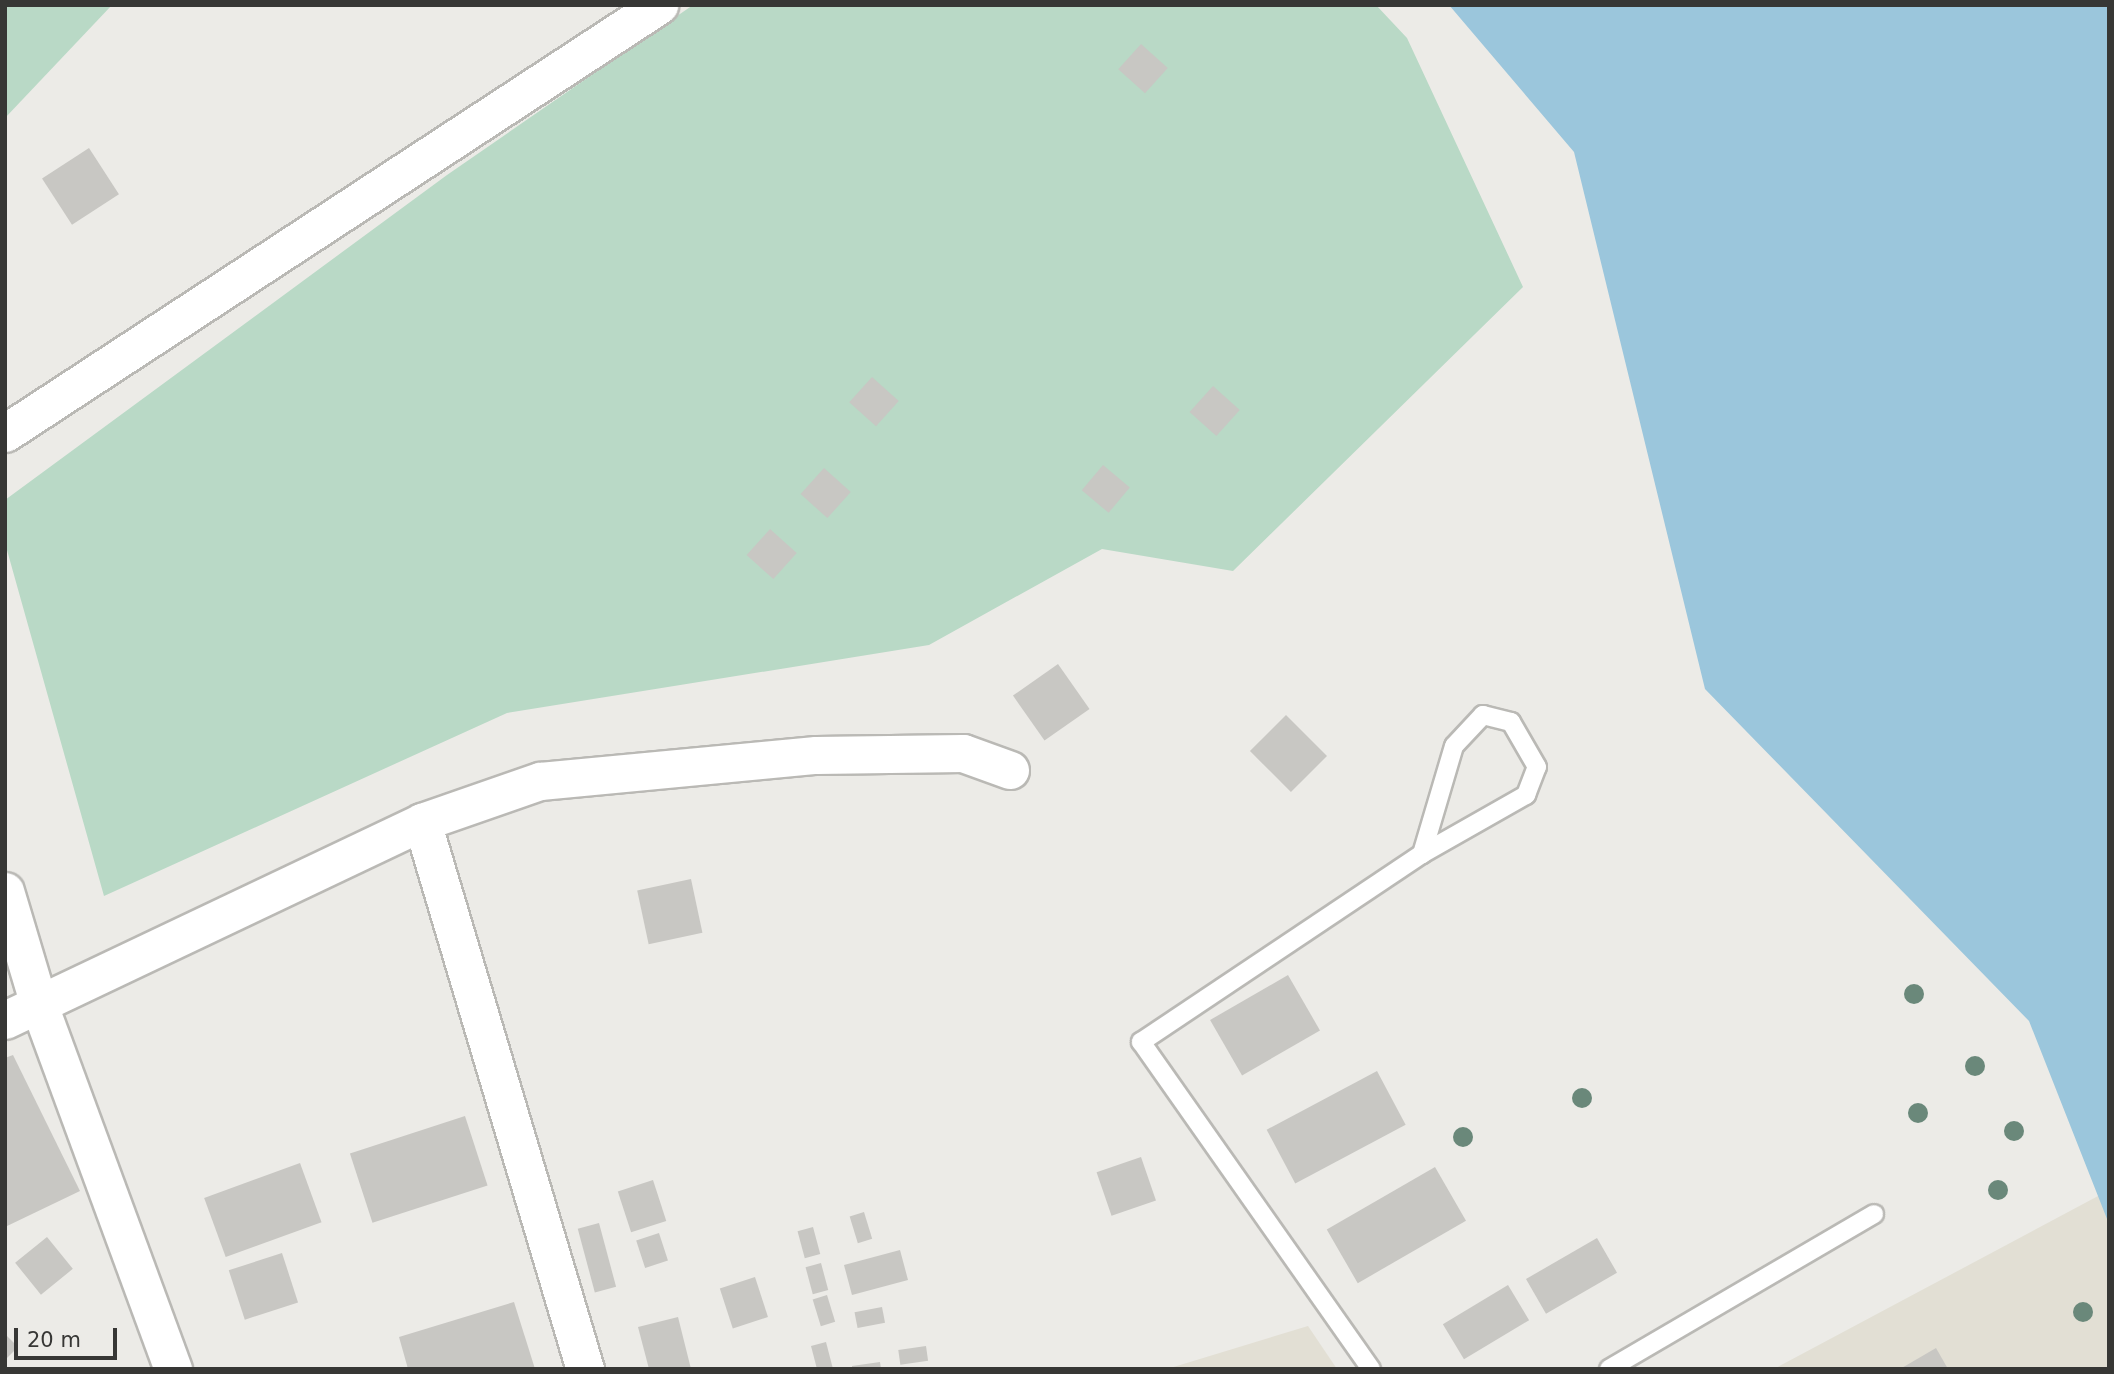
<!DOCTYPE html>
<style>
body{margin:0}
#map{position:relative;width:2114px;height:1374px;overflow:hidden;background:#ecebe7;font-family:"DejaVu Sans",sans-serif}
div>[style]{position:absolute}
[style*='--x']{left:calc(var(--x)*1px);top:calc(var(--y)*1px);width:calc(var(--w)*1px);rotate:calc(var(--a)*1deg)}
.built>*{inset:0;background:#e2dfd4}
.green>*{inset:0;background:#b9d9c6}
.water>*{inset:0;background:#9bc6dc}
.building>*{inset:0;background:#c8c7c3;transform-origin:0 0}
.roads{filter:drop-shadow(2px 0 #bab9b5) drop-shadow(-2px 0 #bab9b5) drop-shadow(0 2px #bab9b5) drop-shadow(0 -2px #bab9b5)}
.service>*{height:18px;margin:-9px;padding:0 9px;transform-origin:9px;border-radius:9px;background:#fff}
.minor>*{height:37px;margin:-18.5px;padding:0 18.5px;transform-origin:18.5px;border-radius:18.5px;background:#fff}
.trees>*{width:20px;height:20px;margin:-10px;border-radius:50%;background:#6a887a}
span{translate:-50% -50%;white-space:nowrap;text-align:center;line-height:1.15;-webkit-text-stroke:5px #ecebe7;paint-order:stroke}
.frame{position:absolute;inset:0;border:7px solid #373735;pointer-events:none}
.scale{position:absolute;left:14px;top:1328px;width:103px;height:32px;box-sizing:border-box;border:4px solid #373735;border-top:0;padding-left:9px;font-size:21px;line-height:24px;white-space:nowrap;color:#373735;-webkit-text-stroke:5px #ecebe7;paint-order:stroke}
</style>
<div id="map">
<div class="built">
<i style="clip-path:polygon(2100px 1195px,2109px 1224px,2109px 1369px,1774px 1369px)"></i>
<i style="clip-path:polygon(1308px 1326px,1337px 1369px,1167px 1369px)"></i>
</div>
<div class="green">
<i style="clip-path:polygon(5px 5px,112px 5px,5px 118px)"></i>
<i style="clip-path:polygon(693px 5px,1376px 5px,1407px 38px,1523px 287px,1233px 571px,1102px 549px,929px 645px,507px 713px,104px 896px,5px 543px,5px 500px,447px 175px)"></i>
</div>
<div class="water">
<i style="clip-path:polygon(1449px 5px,2109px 5px,2109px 1224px,2029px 1021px,1705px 689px,1574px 152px)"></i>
</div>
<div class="building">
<i style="left:1141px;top:44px;width:36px;height:34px;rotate:42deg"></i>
<i style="left:89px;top:148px;width:55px;height:56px;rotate:57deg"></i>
<i style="left:872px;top:377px;width:36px;height:34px;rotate:42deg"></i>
<i style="left:1213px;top:386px;width:36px;height:35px;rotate:42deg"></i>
<i style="left:1103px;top:465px;width:35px;height:33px;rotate:40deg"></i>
<i style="left:824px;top:468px;width:36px;height:35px;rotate:42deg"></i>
<i style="left:770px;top:529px;width:36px;height:35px;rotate:42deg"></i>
<i style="left:1058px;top:664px;width:55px;height:55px;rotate:55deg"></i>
<i style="left:1286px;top:715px;width:58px;height:51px;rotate:45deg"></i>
<i style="left:691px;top:879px;width:55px;height:55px;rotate:78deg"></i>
<i style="left:1288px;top:975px;width:64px;height:90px;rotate:60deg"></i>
<i style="clip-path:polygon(13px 1055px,80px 1191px,5px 1227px,5px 1058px)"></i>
<i style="left:1377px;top:1071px;width:61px;height:125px;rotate:62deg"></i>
<i style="left:465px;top:1116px;width:73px;height:121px;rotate:72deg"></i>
<i style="left:1141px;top:1157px;width:46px;height:47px;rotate:71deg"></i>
<i style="left:300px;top:1163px;width:63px;height:102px;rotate:70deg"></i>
<i style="left:1435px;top:1167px;width:62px;height:125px;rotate:60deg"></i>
<i style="left:653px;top:1180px;width:43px;height:37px;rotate:72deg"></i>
<i style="left:864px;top:1212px;width:28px;height:15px;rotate:73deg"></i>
<i style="left:599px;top:1223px;width:66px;height:22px;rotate:75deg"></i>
<i style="left:813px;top:1227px;width:28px;height:16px;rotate:75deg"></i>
<i style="left:659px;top:1233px;width:29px;height:24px;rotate:72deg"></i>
<i style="left:47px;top:1237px;width:41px;height:41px;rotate:51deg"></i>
<i style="left:1597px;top:1238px;width:40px;height:82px;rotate:60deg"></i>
<i style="left:900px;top:1250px;width:31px;height:58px;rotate:75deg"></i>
<i style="left:282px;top:1253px;width:52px;height:56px;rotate:72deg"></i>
<i style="left:821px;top:1263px;width:28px;height:16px;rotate:75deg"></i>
<i style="left:755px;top:1277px;width:42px;height:37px;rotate:72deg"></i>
<i style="left:1508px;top:1285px;width:41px;height:76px;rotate:59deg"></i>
<i style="left:827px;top:1295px;width:28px;height:15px;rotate:73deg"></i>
<i style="clip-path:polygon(514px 1302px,535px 1369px,408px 1369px,399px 1337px)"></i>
<i style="left:882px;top:1307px;width:16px;height:28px;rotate:79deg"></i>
<i style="clip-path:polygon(678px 1317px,691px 1369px,649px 1369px,638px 1327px)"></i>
<i style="clip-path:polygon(5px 1334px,18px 1347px,5px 1360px)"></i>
<i style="clip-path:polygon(826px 1342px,833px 1369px,817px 1369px,811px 1346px)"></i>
<i style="left:926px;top:1346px;width:15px;height:28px;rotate:82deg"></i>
<i style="clip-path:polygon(1936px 1348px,1948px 1369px,1900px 1369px)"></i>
<i style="clip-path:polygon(880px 1362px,881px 1369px,852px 1369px,852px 1366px)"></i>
</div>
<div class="roads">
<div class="service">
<i style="--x:1371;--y:1369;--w:400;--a:-125.1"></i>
<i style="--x:1141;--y:1042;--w:338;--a:-33.8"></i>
<i style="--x:1422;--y:854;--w:120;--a:-29.6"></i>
<i style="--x:1526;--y:795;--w:30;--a:-69"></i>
<i style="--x:1537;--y:767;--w:52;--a:-120"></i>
<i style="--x:1511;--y:722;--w:29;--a:-166"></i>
<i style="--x:1483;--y:715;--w:42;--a:133.1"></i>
<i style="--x:1454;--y:746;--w:113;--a:106.5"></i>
<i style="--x:1609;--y:1369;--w:307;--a:-30.3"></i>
</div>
<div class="minor">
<i style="--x:5;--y:433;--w:782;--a:-33.2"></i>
<i style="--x:422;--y:822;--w:125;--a:-19.2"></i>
<i style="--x:540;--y:781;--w:277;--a:-5.4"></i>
<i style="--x:816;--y:755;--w:147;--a:-0.8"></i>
<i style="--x:963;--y:753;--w:50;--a:19.9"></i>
<i style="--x:5;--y:891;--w:119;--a:73.4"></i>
<i style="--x:39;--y:1005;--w:388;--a:69.8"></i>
<i style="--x:5;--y:1020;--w:462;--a:-25.4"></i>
<i style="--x:422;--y:822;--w:571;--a:73.41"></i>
</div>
</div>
<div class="trees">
<i style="left:1914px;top:994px"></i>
<i style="left:1975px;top:1066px"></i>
<i style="left:1582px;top:1098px"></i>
<i style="left:1918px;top:1113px"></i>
<i style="left:2014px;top:1131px"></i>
<i style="left:1463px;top:1137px"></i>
<i style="left:1998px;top:1190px"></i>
<i style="left:2083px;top:1312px"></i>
</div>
<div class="frame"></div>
<div class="scale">20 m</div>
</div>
